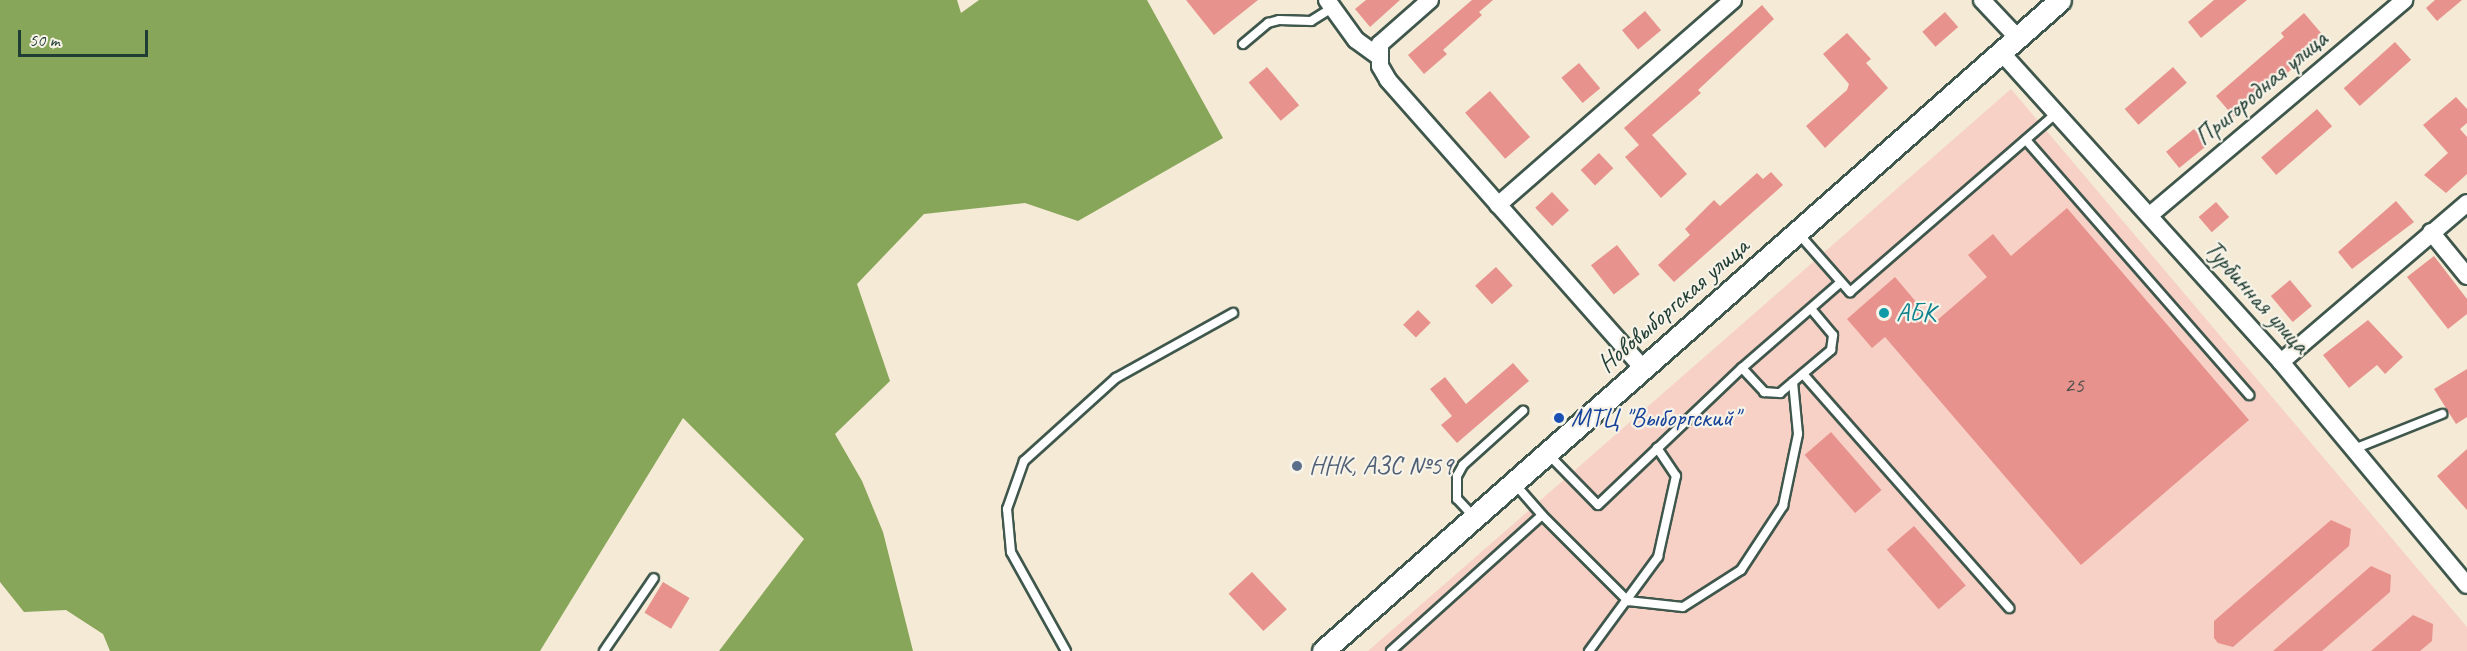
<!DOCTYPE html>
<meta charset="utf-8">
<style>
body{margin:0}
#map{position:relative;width:2467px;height:651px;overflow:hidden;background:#f4ead5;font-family:Caveat,sans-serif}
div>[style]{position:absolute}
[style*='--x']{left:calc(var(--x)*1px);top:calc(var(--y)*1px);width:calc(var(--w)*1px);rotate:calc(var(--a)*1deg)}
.built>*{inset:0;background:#f7d1c6}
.forest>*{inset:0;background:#88a65a}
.building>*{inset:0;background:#e8928e;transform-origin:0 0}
.roads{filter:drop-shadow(2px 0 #3f574c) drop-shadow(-2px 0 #3f574c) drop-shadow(0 2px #3f574c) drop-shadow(0 -2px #3f574c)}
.service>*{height:8px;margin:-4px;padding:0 4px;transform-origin:4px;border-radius:4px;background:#fff}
.minor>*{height:16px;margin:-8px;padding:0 8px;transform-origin:8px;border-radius:8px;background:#fff}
.tertiary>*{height:21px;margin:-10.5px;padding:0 10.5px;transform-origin:10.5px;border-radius:10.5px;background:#fff}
.dots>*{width:16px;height:16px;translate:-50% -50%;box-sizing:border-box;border:3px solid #f7f3e8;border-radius:50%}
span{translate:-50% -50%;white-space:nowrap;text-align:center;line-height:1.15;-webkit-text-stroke:4.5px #f7f3e8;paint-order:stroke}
.number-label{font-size:22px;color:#51524a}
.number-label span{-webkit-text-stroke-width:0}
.street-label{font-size:26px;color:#1f3d34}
.culture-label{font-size:26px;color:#0d838f}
.left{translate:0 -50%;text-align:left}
.transit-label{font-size:26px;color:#164399}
.service-label{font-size:26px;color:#4e5e75}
.scale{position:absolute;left:18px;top:30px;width:130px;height:27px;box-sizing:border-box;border:3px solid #1f3d34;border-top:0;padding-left:8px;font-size:18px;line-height:21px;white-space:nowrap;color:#1f3d34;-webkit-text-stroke:4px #f7f3e8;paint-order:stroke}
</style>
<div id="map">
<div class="built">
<i style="clip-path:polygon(2011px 89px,2467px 627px,2467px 651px,1368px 651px)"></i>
</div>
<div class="forest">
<i style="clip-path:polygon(0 0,957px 0,961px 13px,979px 0,1147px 0,1223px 138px,1078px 221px,1025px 203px,924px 214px,857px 284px,890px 381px,835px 434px,862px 481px,883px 532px,913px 651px,719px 651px,804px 539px,683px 418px,540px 651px,110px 651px,103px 634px,66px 610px,24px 612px,0 582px)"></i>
</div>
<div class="building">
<i style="clip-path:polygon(1186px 0,1258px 0,1214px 35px)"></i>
<i style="clip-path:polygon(1366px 0,1400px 0,1370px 27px,1355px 9px)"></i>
<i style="clip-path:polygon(1472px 0,1493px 0,1479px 12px,1482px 15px,1443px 50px,1447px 54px,1424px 74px,1408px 55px)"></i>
<i style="clip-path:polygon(2214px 0,2247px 0,2201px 38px,2188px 22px)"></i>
<i style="clip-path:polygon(2435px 0,2462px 0,2437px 21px,2426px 8px)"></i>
<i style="clip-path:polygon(1762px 5px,1774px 19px,1698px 90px,1701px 93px,1652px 135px,1687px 174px,1661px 198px,1625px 157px,1639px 145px,1624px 128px)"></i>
<i style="left:1645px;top:11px;width:25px;height:30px;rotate:50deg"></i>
<i style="left:1945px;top:12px;width:20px;height:30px;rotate:49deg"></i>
<i style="clip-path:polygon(2304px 13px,2327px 40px,2234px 117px,2216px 96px,2284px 37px,2281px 33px)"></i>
<i style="clip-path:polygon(1847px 33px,1871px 59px,1866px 63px,1888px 88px,1825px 148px,1806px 126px,1847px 90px,1849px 84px,1823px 54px)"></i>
<i style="left:2395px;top:42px;width:24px;height:69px;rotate:48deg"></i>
<i style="left:1579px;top:63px;width:33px;height:23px;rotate:50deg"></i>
<i style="left:1267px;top:67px;width:50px;height:24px;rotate:50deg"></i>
<i style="left:2173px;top:67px;width:21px;height:64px;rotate:49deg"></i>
<i style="left:1490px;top:91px;width:61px;height:33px;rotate:49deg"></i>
<i style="clip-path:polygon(2456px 97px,2467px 109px,2467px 123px,2460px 129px,2467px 137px,2467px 174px,2446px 193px,2424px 175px,2448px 153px,2423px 125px)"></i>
<i style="left:2317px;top:109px;width:23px;height:74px;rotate:49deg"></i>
<i style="left:2194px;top:129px;width:21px;height:36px;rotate:51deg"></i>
<i style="left:1599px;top:153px;width:21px;height:25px;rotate:47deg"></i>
<i style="clip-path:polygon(1771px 172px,1783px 185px,1674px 282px,1658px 265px,1690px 235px,1685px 229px,1714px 200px,1720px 206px,1757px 173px,1763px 179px)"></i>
<i style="left:1552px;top:192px;width:25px;height:23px;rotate:47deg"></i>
<i style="clip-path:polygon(2396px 201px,2414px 222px,2352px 269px,2338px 252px)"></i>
<i style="left:2216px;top:202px;width:20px;height:23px;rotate:49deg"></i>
<i style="clip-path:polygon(2067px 208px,2249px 420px,2081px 565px,1885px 337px,1872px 348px,1847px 319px,1895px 277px,1934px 323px,1987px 277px,1968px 255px,1993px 234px,2011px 256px)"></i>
<i style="left:1617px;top:245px;width:37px;height:33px;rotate:52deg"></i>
<i style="clip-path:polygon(2434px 256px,2467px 299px,2467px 314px,2448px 329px,2407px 277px)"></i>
<i style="left:1496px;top:267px;width:25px;height:28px;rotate:48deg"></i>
<i style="left:2290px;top:280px;width:34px;height:25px;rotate:50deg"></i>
<i style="left:1418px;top:310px;width:18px;height:21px;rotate:45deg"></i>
<i style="clip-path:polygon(2368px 320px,2403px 357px,2385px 374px,2377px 365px,2349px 388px,2323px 355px)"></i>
<i style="clip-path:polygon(1513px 363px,1529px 381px,1457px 443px,1441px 425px,1452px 416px,1430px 389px,1445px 377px,1466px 404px)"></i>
<i style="clip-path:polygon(2467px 369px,2467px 417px,2456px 424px,2434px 389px)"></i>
<i style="left:1831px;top:432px;width:77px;height:35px;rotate:49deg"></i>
<i style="clip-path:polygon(2467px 449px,2467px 510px,2437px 476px)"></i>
<i style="clip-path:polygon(2331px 520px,2351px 529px,2349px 546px,2233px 647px,2218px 643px,2214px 638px,2214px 621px)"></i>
<i style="left:1914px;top:526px;width:79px;height:36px;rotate:49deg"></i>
<i style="clip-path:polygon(2371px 566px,2391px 575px,2390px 592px,2322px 651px,2273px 651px)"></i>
<i style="left:1252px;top:572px;width:51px;height:32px;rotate:47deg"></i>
<i style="left:663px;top:582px;width:31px;height:36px;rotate:31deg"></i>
<i style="clip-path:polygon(2413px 615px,2433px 624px,2432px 641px,2420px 651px,2371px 651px)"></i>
</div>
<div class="roads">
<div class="service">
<i style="--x:1243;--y:44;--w:33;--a:-40"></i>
<i style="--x:1268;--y:23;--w:11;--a:-15"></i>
<i style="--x:1279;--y:20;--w:32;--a:2"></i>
<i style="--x:1311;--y:21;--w:25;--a:-32"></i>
<i style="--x:2026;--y:140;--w:339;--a:48.8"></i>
<i style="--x:1798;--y:233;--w:79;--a:48.6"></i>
<i style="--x:1850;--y:292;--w:274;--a:-40.9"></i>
<i style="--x:1742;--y:368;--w:33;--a:47"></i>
<i style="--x:1764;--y:392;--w:16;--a:4"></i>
<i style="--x:1780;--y:393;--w:67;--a:-40.1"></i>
<i style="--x:1831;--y:350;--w:15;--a:-82"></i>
<i style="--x:1833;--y:335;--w:34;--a:-130"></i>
<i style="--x:1803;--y:374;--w:312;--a:48.6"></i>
<i style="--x:2354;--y:449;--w:95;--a:-21.7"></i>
<i style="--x:1548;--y:454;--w:71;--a:45.6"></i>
<i style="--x:1598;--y:505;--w:199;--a:-43.6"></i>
<i style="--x:1742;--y:368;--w:131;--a:-41"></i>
<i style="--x:1542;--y:515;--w:122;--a:45"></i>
<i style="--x:1628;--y:601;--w:55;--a:6.2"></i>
<i style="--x:1683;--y:607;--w:69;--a:-32.5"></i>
<i style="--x:1741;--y:570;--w:77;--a:-56.7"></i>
<i style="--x:1783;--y:506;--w:74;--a:-78.2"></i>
<i style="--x:1798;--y:434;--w:52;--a:-95.5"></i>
<i style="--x:1475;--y:518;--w:26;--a:-133"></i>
<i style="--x:1457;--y:499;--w:23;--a:-90"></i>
<i style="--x:1457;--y:476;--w:13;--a:-61"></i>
<i style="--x:1463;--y:465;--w:81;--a:-42"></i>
<i style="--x:604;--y:651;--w:88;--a:-55.6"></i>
<i style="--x:1066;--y:651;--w:113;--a:-119.1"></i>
<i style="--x:1011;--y:552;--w:43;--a:-95.3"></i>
<i style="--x:1007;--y:509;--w:51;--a:-70.5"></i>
<i style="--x:1024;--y:461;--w:124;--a:-42.1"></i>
<i style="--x:1116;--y:378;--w:134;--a:-29.1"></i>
<i style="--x:1391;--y:651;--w:203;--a:-42"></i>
<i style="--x:1542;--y:515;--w:41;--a:-131.1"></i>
<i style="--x:1589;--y:651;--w:117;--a:-53.7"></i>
<i style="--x:1658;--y:557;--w:83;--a:-77.5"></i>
<i style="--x:1676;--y:476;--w:34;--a:-124"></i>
</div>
<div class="minor">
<i style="--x:1327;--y:0;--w:49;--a:54.1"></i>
<i style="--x:1356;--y:40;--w:26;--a:36"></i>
<i style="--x:1430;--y:0;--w:67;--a:138.7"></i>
<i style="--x:1380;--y:44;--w:22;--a:90"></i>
<i style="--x:1380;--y:66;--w:16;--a:60"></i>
<i style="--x:1388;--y:80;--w:383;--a:48.5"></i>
<i style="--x:1982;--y:0;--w:50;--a:46.6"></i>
<i style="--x:2000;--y:51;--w:419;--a:47.9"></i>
<i style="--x:2281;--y:362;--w:290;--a:50.2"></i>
<i style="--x:1498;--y:205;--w:312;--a:-41.1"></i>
<i style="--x:2150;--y:215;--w:333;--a:-40.2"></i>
<i style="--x:2431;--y:232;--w:57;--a:50.7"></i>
<i style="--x:2281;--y:362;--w:245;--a:-40.5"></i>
</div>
<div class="tertiary">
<i style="--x:1323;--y:651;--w:983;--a:-41.45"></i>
</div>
</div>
<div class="dots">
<i style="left:1884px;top:313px;background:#0f9aa8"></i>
<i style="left:1559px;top:418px;background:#1a4fb4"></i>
<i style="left:1297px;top:466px;background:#5c6f8a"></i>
</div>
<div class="number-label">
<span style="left:2074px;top:386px">25</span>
</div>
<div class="street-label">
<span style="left:2261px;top:88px;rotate:-40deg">Пригородная улица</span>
<span style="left:2257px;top:297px;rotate:48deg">Турбинная улица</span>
<span style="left:1673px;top:305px;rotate:-41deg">Нововыборгская улица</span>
</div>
<div class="culture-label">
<span class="left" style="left:1896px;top:313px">АБК</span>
</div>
<div class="transit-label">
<span class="left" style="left:1571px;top:418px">МТЦ "Выборгский"</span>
</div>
<div class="service-label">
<span class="left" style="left:1309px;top:466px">ННК, АЗС №59</span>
</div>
<div class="scale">50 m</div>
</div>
